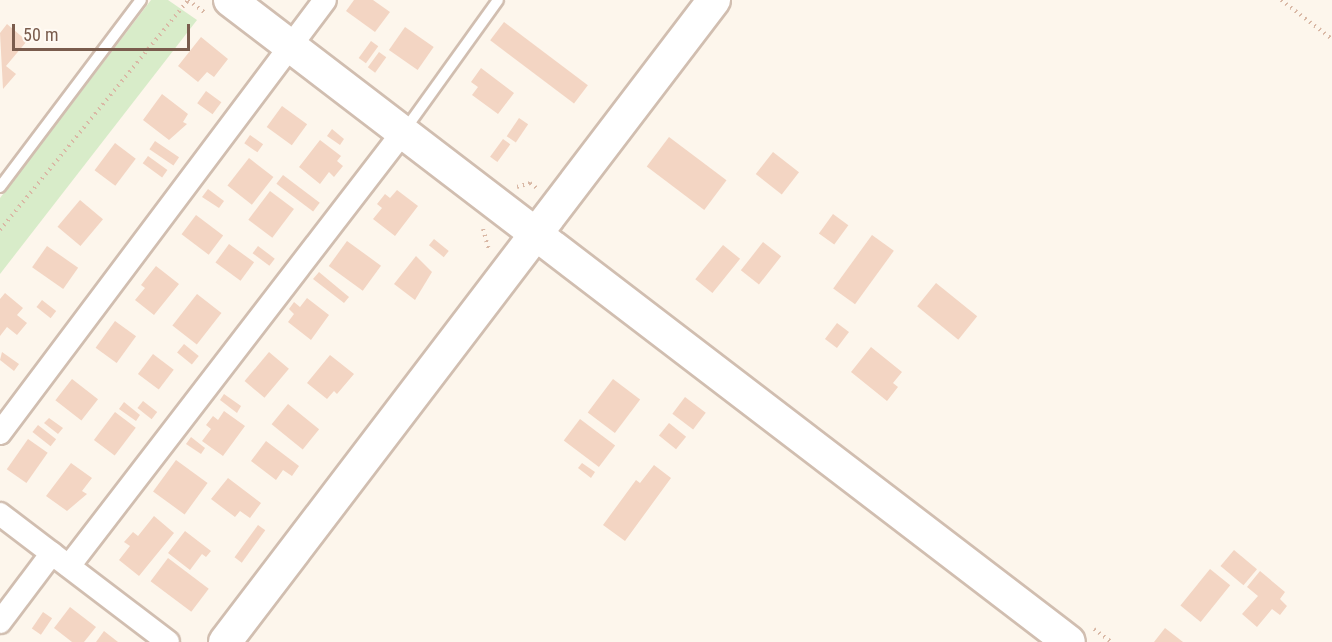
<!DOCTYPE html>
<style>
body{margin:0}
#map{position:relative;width:1332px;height:642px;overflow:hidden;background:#fdf6ec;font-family:"Roboto Condensed",sans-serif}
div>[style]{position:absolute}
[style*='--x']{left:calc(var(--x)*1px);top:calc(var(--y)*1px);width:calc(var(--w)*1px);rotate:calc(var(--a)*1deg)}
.green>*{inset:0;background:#d8ecc9}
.building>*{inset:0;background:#f3d5c3;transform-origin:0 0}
.path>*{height:4px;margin-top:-2px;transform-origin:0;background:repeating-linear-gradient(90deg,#d9b8a5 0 1.5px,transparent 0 6px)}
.roads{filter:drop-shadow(2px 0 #d1beb0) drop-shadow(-2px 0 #d1beb0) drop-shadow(0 2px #d1beb0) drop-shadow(0 -2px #d1beb0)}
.lane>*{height:10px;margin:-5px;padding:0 5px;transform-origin:5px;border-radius:5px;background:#fff}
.street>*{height:22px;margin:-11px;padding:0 11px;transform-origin:11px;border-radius:11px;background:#fff}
.secondary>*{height:32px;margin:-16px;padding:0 16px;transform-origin:16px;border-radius:16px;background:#fff}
span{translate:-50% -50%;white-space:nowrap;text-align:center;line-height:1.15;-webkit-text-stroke:4.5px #fffaf3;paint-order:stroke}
.scale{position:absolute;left:12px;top:24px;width:178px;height:27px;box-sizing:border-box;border:3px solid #7a5c4d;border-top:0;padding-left:8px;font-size:18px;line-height:21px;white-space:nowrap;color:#7a5c4d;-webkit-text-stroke:4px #fffaf3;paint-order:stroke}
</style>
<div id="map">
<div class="green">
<i style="clip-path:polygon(151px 0,168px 0,197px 20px,0 274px,0 198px)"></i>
</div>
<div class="building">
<i style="clip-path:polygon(354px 0,373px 0,390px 12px,375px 32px,346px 11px)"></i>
<i style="left:504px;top:22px;width:105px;height:23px;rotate:37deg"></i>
<i style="clip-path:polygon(7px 24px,27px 41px,6px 66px,16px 74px,3px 89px,0 33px)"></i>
<i style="left:405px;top:27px;width:35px;height:28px;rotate:35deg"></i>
<i style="clip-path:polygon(201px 37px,228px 59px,214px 77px,207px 72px,198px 82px,178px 66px)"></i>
<i style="left:371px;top:41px;width:9px;height:21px;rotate:36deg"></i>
<i style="left:379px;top:52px;width:9px;height:19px;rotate:36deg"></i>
<i style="clip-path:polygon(481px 68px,514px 93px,498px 114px,472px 95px,478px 87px,471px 82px)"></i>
<i style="left:206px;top:91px;width:19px;height:15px;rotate:36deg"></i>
<i style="clip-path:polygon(162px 94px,188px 114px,183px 122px,187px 124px,169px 140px,143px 120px)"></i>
<i style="left:282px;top:106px;width:31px;height:26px;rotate:36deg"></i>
<i style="left:519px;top:118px;width:11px;height:22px;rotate:34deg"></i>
<i style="clip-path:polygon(332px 129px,344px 139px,340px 145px,327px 136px)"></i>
<i style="left:250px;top:135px;width:16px;height:10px;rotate:35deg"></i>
<i style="left:669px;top:137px;width:72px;height:37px;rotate:37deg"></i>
<i style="left:503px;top:139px;width:9px;height:22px;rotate:36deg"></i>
<i style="clip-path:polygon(320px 140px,341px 156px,337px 161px,343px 166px,334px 177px,329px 172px,320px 184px,299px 167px)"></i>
<i style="left:155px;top:141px;width:29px;height:10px;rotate:34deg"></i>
<i style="left:115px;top:143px;width:26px;height:34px;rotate:37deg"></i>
<i style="left:773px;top:152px;width:33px;height:28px;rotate:38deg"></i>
<i style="left:148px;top:156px;width:24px;height:9px;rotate:36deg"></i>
<i style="left:249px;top:158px;width:31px;height:35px;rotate:38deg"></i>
<i style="left:283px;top:175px;width:46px;height:11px;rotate:37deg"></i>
<i style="clip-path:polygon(208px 189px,224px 201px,219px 208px,202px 197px)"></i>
<i style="clip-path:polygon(397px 190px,418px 206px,395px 236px,373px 219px,382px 208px,377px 204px,385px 194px,390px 198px)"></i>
<i style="left:270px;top:191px;width:30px;height:36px;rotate:37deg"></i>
<i style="left:80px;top:200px;width:30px;height:35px;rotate:40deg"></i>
<i style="left:833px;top:214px;width:19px;height:24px;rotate:36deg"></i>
<i style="left:196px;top:215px;width:34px;height:24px;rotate:37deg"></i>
<i style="left:872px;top:235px;width:27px;height:66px;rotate:36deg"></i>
<i style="left:434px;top:239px;width:19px;height:8px;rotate:39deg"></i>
<i style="left:347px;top:241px;width:42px;height:31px;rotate:36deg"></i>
<i style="left:763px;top:242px;width:23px;height:36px;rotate:38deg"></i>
<i style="left:229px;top:244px;width:31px;height:23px;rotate:36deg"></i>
<i style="left:723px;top:245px;width:22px;height:44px;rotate:39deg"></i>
<i style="left:47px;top:246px;width:38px;height:26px;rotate:35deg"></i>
<i style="left:258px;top:246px;width:21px;height:9px;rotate:37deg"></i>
<i style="clip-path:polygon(416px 256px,432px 272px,415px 300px,394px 284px)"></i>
<i style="clip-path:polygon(156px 266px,179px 284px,154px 315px,135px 300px,145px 288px,141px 285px)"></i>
<i style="clip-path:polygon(319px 272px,349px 297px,344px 303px,313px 279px)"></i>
<i style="left:936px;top:283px;width:53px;height:30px;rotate:39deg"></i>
<i style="clip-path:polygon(5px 293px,23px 308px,17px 315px,27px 323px,17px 335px,7px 327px,0 336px,0 299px)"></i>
<i style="left:197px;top:294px;width:31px;height:40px;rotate:38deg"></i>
<i style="clip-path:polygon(307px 298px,329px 315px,311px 340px,288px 322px,294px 314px,289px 309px,294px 302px,300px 307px)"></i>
<i style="left:42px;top:300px;width:18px;height:9px;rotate:38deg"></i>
<i style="left:115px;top:321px;width:26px;height:33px;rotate:36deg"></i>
<i style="left:837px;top:323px;width:15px;height:20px;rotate:37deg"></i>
<i style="left:184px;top:344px;width:19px;height:11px;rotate:39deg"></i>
<i style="clip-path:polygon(871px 347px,902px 372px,893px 383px,898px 387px,887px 401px,851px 372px)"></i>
<i style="clip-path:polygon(2px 352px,19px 364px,14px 371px,0 360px)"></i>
<i style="left:269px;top:352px;width:26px;height:38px;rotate:40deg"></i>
<i style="left:153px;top:354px;width:26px;height:25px;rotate:37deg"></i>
<i style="clip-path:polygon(330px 355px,354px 374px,337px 394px,334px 391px,327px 399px,307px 383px)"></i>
<i style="left:72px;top:379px;width:33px;height:27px;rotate:38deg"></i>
<i style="left:613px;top:379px;width:34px;height:42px;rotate:37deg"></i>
<i style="clip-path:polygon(224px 394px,241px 406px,237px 413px,220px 400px)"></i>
<i style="left:685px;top:397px;width:26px;height:21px;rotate:37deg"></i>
<i style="left:143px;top:401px;width:18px;height:9px;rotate:38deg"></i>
<i style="clip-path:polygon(124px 402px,140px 415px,136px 421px,119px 409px)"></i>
<i style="left:288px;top:404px;width:40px;height:26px;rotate:39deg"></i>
<i style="clip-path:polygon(224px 411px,245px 426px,223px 456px,202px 441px,211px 429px,206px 425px,213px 416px,218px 420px)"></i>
<i style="left:115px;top:412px;width:26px;height:35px;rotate:37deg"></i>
<i style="clip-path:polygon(49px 418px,63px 428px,58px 434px,44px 423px)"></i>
<i style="left:580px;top:419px;width:44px;height:27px;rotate:37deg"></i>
<i style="left:669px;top:423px;width:22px;height:16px;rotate:39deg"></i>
<i style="left:38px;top:425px;width:23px;height:9px;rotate:38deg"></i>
<i style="clip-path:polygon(191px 437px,205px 448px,201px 454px,186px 444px)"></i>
<i style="left:28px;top:439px;width:24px;height:37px;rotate:35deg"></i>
<i style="clip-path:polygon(266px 441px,299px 466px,292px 476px,283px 470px,276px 480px,251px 461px)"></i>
<i style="left:176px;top:460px;width:39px;height:39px;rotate:36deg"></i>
<i style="clip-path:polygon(71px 463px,92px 478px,82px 491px,87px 494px,67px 511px,46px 496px)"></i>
<i style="clip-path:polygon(582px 463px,595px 472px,591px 478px,578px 468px)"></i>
<i style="clip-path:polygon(654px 465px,671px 478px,625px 541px,603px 525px,636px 480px,640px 483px)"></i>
<i style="clip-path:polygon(228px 478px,261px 503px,250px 518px,240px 511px,235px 517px,211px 499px)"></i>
<i style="clip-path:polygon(154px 516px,174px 533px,139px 576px,119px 560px,130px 546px,124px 542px,133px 532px,138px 536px)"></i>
<i style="left:258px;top:525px;width:9px;height:40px;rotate:36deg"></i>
<i style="clip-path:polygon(185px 531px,211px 551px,206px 557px,202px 554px,190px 570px,168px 553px)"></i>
<i style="left:1234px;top:550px;width:30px;height:21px;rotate:40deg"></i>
<i style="left:168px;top:558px;width:51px;height:29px;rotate:37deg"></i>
<i style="left:1210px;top:569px;width:26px;height:47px;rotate:39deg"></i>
<i style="clip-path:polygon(1260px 571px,1285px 592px,1280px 599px,1287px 606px,1280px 615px,1272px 609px,1257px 627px,1242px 614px,1258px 596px,1247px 587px)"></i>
<i style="clip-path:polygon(70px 607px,96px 627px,84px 642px,72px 642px,54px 628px)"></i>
<i style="left:43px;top:612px;width:11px;height:20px;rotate:34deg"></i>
<i style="clip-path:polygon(1165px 628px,1183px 642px,1154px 642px)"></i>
<i style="clip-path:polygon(104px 631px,118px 642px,96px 642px)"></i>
</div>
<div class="path">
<i style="--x:1281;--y:0;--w:64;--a:37.4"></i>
<i style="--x:517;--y:187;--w:14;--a:-17"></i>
<i style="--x:530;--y:183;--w:10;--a:37"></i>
<i style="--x:483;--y:229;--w:22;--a:74"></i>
<i style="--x:0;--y:230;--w:297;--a:-50.7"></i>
<i style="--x:188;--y:0;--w:21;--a:37"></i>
<i style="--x:1094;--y:629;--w:21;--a:37"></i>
</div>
<div class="roads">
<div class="lane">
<i style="--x:404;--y:131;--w:161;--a:-54.3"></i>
<i style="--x:0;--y:187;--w:234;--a:-53"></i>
</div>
<div class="street">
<i style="--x:0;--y:433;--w:541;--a:-53.11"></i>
<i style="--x:0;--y:514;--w:211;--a:37.3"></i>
<i style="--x:69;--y:566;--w:548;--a:-52.42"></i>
<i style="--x:0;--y:622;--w:86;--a:-53"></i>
</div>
<div class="secondary">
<i style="--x:230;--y:0;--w:1056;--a:37.42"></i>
<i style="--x:225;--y:642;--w:807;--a:-52.7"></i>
</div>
</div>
<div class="scale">50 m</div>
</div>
